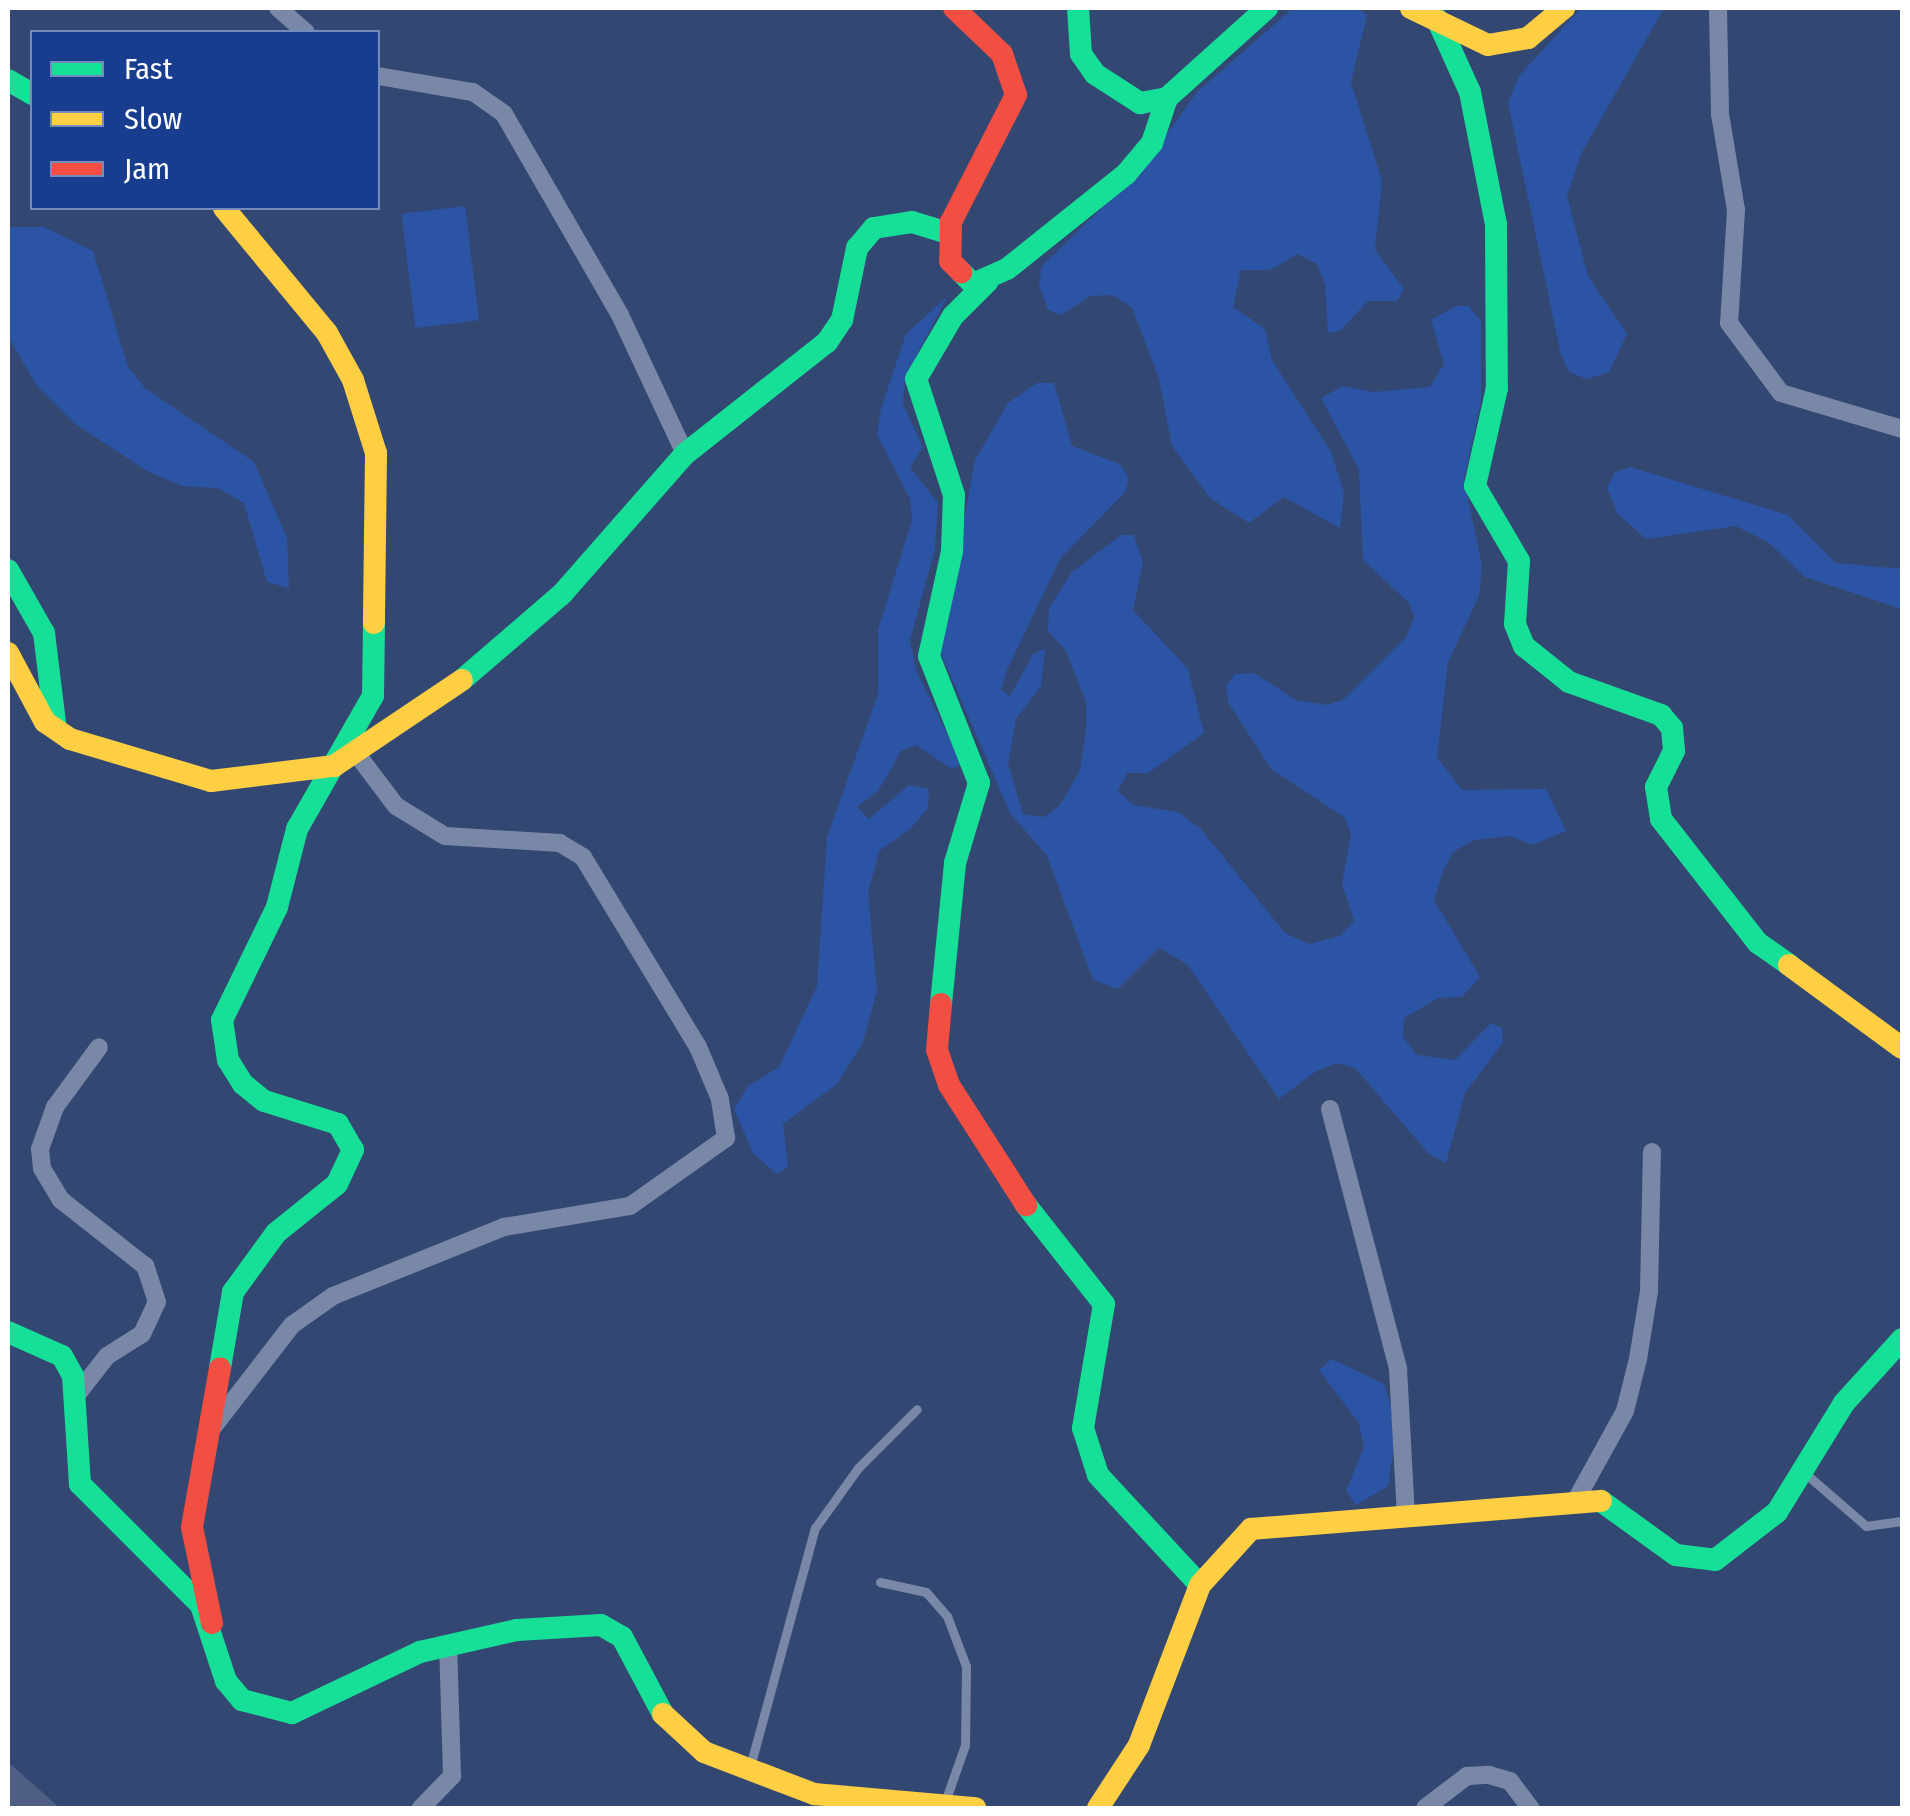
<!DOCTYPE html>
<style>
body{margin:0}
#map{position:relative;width:1910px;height:1816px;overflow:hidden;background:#334773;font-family:"Fira Sans Condensed",sans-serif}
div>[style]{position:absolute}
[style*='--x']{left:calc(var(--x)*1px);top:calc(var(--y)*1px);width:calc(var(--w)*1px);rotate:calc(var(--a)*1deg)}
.green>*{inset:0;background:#2c54a5;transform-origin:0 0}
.building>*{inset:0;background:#506084}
.lane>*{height:9px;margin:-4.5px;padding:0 4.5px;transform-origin:4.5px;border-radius:4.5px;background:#7a88a7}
.street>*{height:18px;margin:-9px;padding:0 9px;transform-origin:9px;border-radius:9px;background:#7a88a7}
.fast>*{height:22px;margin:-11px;padding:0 11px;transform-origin:11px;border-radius:11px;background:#16e098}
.slow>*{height:22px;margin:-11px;padding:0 11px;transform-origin:11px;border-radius:11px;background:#ffcf43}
.jam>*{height:22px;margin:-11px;padding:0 11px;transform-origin:11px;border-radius:11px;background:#f24e42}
span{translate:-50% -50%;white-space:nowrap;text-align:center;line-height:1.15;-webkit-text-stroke:9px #183d8e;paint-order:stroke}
.frame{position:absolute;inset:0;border:10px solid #fff;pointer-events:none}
.legend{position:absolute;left:30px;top:30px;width:350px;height:180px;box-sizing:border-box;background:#183d8e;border:2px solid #748bbb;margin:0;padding:12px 18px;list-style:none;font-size:30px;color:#fff}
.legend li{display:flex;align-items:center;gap:20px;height:50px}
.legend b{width:50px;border:2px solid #748bbb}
</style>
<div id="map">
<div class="green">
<i style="clip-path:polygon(1293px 8px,1357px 8px,1367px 15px,1351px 82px,1382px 181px,1375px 250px,1404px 289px,1397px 301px,1368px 301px,1340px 331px,1328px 333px,1325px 285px,1317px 264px,1298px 254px,1270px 270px,1241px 270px,1233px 307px,1265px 329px,1272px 360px,1331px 452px,1344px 493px,1340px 528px,1284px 497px,1249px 523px,1210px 498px,1172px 446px,1159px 379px,1132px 308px,1113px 295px,1090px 296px,1062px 315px,1048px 310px,1039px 284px,1042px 266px,1142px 169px,1197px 92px)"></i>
<i style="clip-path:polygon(1581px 8px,1664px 8px,1581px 154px,1567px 196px,1588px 276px,1627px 334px,1609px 372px,1587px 379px,1569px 372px,1561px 355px,1508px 103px,1519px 76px)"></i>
<i style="left:465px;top:206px;width:115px;height:64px;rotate:83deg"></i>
<i style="clip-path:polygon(8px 227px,44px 227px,93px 251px,128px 367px,145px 388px,254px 462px,287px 538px,289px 588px,267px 582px,244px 503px,218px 488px,182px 486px,147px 471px,74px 423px,37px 386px,8px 337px)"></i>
<i style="clip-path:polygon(947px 297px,905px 378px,903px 404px,923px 448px,910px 467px,938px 503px,935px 549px,910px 640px,916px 670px,962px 764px,952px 769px,916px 745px,901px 751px,878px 791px,857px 807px,869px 819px,909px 785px,929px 789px,928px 808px,911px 828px,879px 851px,868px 893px,877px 991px,863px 1042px,837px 1084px,783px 1124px,788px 1167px,777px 1174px,753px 1153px,734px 1109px,748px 1086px,779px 1067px,817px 986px,827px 837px,878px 694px,878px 630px,912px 520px,910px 499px,877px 435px,881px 409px,906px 334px)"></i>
<i style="clip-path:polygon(1456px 306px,1469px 306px,1481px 321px,1481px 402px,1464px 479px,1482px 566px,1479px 596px,1448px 662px,1437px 757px,1462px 790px,1546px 789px,1566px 831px,1532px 845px,1511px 836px,1474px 840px,1453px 852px,1443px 871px,1434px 900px,1480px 977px,1462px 997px,1438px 998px,1404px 1018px,1403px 1037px,1417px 1055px,1455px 1060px,1491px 1023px,1502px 1028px,1503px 1042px,1465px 1093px,1446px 1163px,1429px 1154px,1355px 1068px,1336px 1063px,1315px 1072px,1279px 1099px,1187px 964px,1159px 948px,1118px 989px,1093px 980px,1047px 856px,1010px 813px,940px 651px,975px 460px,1008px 403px,1037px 383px,1054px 383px,1072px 446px,1120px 464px,1129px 479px,1125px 492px,1060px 559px,1007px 670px,1001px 690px,1010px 696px,1033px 654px,1045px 649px,1041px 686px,1016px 719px,1008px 764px,1023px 814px,1044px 817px,1059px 806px,1080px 771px,1086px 729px,1086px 702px,1066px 651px,1048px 631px,1049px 608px,1072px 572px,1121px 535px,1134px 535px,1143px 563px,1133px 610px,1188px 669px,1204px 733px,1148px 773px,1127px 773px,1118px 791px,1133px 805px,1178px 812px,1200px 828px,1285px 933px,1309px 944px,1340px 936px,1354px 921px,1342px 884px,1351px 834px,1344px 817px,1271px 769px,1228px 702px,1226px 686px,1235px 674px,1254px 673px,1296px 700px,1327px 705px,1343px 700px,1407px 636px,1414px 617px,1409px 603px,1363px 560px,1359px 470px,1321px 398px,1343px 386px,1373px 392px,1430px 387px,1444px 364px,1431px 320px)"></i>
<i style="clip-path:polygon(1630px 467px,1788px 515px,1836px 563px,1902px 569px,1902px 609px,1805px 577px,1768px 542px,1736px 526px,1646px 539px,1618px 514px,1607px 488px,1615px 472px)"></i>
<i style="clip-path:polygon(1332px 1359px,1384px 1384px,1397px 1425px,1388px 1486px,1356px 1505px,1346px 1491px,1364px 1447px,1359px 1423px,1319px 1370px)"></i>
</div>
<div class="building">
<i style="clip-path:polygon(8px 1762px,60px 1808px,8px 1808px)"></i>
</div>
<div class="lane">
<i style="--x:1806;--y:1474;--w:79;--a:40.9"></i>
<i style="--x:1866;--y:1526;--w:36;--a:-8"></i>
<i style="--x:880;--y:1582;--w:47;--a:12.3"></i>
<i style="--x:926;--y:1592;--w:32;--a:49"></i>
<i style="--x:947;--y:1616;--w:53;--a:69.2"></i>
<i style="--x:966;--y:1666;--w:79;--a:90.7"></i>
<i style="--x:965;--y:1745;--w:57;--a:109.4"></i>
<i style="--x:751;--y:1763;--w:244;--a:-74.8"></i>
<i style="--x:815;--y:1528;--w:74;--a:-54.4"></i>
<i style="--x:858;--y:1468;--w:83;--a:-45"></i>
</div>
<div class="street">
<i style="--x:278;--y:8;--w:37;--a:41"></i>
<i style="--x:1718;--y:8;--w:106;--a:88.9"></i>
<i style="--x:1720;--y:114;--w:97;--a:80.5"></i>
<i style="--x:1736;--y:210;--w:113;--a:93.5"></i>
<i style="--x:1729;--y:323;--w:87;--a:53.4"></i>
<i style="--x:1781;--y:393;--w:126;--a:16.6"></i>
<i style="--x:378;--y:76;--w:96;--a:9.6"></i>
<i style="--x:473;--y:92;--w:38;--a:35"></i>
<i style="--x:504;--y:114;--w:232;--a:60"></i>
<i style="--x:620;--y:315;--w:153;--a:64.9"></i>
<i style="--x:1330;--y:1109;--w:269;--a:75.3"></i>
<i style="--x:1398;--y:1369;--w:146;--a:86.9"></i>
<i style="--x:75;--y:1397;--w:52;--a:-52"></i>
<i style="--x:107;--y:1356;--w:41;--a:-32.2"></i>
<i style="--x:142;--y:1334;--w:35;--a:-65"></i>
<i style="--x:157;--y:1302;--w:38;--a:-108"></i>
<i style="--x:145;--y:1266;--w:107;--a:-141.8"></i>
<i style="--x:61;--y:1200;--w:37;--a:-121"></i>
<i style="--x:42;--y:1168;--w:19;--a:-96"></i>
<i style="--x:40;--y:1149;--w:45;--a:-70.3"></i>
<i style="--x:55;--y:1107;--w:74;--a:-53.7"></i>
<i style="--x:210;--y:1431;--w:134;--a:-52.3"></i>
<i style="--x:292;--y:1325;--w:50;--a:-35.3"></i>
<i style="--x:333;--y:1296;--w:184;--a:-22"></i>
<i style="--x:504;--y:1227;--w:128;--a:-9.5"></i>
<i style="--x:630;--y:1206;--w:118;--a:-35.3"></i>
<i style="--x:726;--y:1138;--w:39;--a:-99"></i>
<i style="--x:720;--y:1099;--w:56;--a:-112.9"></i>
<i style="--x:698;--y:1047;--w:222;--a:-121.2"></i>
<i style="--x:583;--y:857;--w:27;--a:-149"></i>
<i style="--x:560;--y:843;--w:115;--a:-176.5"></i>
<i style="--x:445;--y:836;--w:57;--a:-148.5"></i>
<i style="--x:396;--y:806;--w:66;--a:-127"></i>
<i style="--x:1577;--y:1498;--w:99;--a:-61.1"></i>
<i style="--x:1625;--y:1411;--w:54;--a:-76"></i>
<i style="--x:1638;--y:1359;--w:69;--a:-80.8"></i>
<i style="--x:1649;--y:1291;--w:139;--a:-88.8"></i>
<i style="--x:421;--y:1808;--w:45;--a:-45.9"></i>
<i style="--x:452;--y:1776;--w:131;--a:-91.7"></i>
<i style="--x:1425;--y:1808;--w:53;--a:-37.3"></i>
<i style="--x:1467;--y:1776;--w:22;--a:-3"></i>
<i style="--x:1489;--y:1775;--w:22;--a:16"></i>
<i style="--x:1510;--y:1781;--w:34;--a:53"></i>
</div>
<div class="fast">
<i style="--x:1078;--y:8;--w:46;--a:86.3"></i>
<i style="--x:1081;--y:54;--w:24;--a:55"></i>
<i style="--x:1095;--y:74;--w:54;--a:32.8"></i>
<i style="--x:1140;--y:103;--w:27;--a:-10"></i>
<i style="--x:1167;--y:98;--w:135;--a:-42"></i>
<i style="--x:1437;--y:19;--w:80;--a:65.7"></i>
<i style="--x:1470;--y:92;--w:135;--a:78.9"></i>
<i style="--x:1496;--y:224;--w:164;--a:89.7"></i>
<i style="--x:1497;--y:388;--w:100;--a:102.7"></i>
<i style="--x:1475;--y:486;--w:87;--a:59.6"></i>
<i style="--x:1519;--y:561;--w:63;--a:93.6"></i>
<i style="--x:1515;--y:624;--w:24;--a:68"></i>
<i style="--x:1524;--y:646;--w:58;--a:38.7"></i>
<i style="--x:1569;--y:682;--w:98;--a:19.7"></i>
<i style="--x:1661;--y:715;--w:17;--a:50"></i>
<i style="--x:1672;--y:728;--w:23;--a:85"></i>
<i style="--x:1674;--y:751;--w:40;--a:116.6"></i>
<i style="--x:1656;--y:787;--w:32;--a:81"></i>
<i style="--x:1661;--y:819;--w:157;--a:52"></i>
<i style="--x:1758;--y:943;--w:38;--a:35"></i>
<i style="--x:8;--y:80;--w:28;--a:30"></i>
<i style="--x:961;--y:272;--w:17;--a:45"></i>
<i style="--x:973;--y:284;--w:37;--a:-24"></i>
<i style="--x:1007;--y:269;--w:152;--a:-38.6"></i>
<i style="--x:1126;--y:174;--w:40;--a:-50"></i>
<i style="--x:1152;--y:143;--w:47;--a:-71.6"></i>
<i style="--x:8;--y:570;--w:73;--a:60.3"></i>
<i style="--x:44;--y:633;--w:90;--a:83"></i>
<i style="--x:462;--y:680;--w:132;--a:-40.7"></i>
<i style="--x:562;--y:594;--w:186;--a:-48.7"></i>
<i style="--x:685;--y:454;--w:181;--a:-38.3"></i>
<i style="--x:827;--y:342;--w:27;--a:-56"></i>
<i style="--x:842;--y:320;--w:74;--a:-78.2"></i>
<i style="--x:857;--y:248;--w:26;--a:-50"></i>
<i style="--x:874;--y:228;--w:38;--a:-9"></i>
<i style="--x:912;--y:222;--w:39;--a:17"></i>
<i style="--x:941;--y:1004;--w:142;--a:-84.3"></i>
<i style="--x:955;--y:863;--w:84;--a:-73.3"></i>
<i style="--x:979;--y:783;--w:136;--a:-111.5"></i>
<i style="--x:929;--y:656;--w:107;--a:-77.6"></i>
<i style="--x:952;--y:551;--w:56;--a:-88"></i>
<i style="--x:954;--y:495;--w:122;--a:-108.1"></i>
<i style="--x:916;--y:379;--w:73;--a:-59.6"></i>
<i style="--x:953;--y:316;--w:49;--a:-45"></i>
<i style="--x:1026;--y:1205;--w:126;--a:51.8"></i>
<i style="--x:1104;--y:1304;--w:126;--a:99.6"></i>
<i style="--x:1083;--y:1428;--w:49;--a:72.3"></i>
<i style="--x:1098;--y:1475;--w:150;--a:47.2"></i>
<i style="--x:8;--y:1332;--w:59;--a:24"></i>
<i style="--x:62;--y:1356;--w:23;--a:61"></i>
<i style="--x:73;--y:1376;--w:108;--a:86.3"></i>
<i style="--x:80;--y:1484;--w:171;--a:45"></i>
<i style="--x:201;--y:1605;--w:80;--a:71.8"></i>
<i style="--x:226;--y:1681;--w:25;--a:50"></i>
<i style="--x:242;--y:1700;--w:52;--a:14.6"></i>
<i style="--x:292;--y:1713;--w:142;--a:-25.5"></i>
<i style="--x:420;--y:1652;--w:99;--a:-12.8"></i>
<i style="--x:517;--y:1630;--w:84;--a:-3.4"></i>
<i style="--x:601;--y:1625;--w:24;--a:30"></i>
<i style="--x:622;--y:1637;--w:87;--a:62"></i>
<i style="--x:220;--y:1368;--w:77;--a:-80.3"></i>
<i style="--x:233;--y:1292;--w:73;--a:-53.9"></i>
<i style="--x:276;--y:1233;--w:78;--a:-38.8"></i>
<i style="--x:337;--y:1184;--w:38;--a:-65"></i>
<i style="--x:353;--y:1150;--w:30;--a:-120"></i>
<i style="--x:338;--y:1124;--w:77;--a:-162.7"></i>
<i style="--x:264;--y:1101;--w:27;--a:-141"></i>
<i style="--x:243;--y:1084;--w:28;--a:-122"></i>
<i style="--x:228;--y:1060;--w:40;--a:-98.5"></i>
<i style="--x:222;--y:1020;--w:126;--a:-64"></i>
<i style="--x:277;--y:907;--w:81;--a:-75.6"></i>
<i style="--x:297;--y:829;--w:153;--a:-60.3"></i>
<i style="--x:373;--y:696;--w:73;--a:-89.2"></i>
<i style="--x:1601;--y:1501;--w:92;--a:35.8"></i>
<i style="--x:1676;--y:1555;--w:39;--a:7"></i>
<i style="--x:1715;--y:1560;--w:78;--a:-37.7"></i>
<i style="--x:1777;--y:1512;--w:128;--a:-58.4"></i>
<i style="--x:1844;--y:1403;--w:86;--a:-47.8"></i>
</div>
<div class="slow">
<i style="--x:1411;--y:8;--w:85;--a:25.7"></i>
<i style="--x:1488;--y:45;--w:41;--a:-9.9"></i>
<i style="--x:1528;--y:38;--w:47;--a:-39.8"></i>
<i style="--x:224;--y:208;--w:162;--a:50.5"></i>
<i style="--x:327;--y:333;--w:54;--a:61"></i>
<i style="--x:353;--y:380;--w:77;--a:72.5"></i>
<i style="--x:376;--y:453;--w:170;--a:90.7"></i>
<i style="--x:8;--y:653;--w:78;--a:61.8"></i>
<i style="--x:45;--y:722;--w:30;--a:34"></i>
<i style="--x:70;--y:739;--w:147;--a:16.6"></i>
<i style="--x:211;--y:781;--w:124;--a:-7"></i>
<i style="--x:334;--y:766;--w:154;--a:-33.9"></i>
<i style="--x:1789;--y:965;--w:140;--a:36.3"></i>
<i style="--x:663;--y:1714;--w:56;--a:42.8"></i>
<i style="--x:704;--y:1752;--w:118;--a:20.9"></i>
<i style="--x:814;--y:1794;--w:162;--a:5"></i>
<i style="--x:1098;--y:1808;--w:75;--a:-56.9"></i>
<i style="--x:1139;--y:1745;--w:171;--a:-69.1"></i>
<i style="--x:1200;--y:1585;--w:76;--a:-47.7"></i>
<i style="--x:1251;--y:1529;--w:351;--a:-4.6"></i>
</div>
<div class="jam">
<i style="--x:954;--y:8;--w:66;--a:43.8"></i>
<i style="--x:1002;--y:54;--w:43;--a:71.1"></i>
<i style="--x:1016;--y:95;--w:143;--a:117.1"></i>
<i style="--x:951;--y:222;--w:39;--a:91"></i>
<i style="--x:950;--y:261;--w:16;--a:45"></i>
<i style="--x:941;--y:1004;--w:46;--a:95"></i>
<i style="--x:937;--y:1050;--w:37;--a:71"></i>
<i style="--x:949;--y:1085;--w:143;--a:57.3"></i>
<i style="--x:212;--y:1623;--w:98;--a:-101.8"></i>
<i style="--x:192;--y:1527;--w:161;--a:-80"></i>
</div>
<div class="frame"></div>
<ul class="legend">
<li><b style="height:12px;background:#16e098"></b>Fast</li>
<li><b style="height:12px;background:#ffcf43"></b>Slow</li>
<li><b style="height:12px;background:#f24e42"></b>Jam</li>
</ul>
</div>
